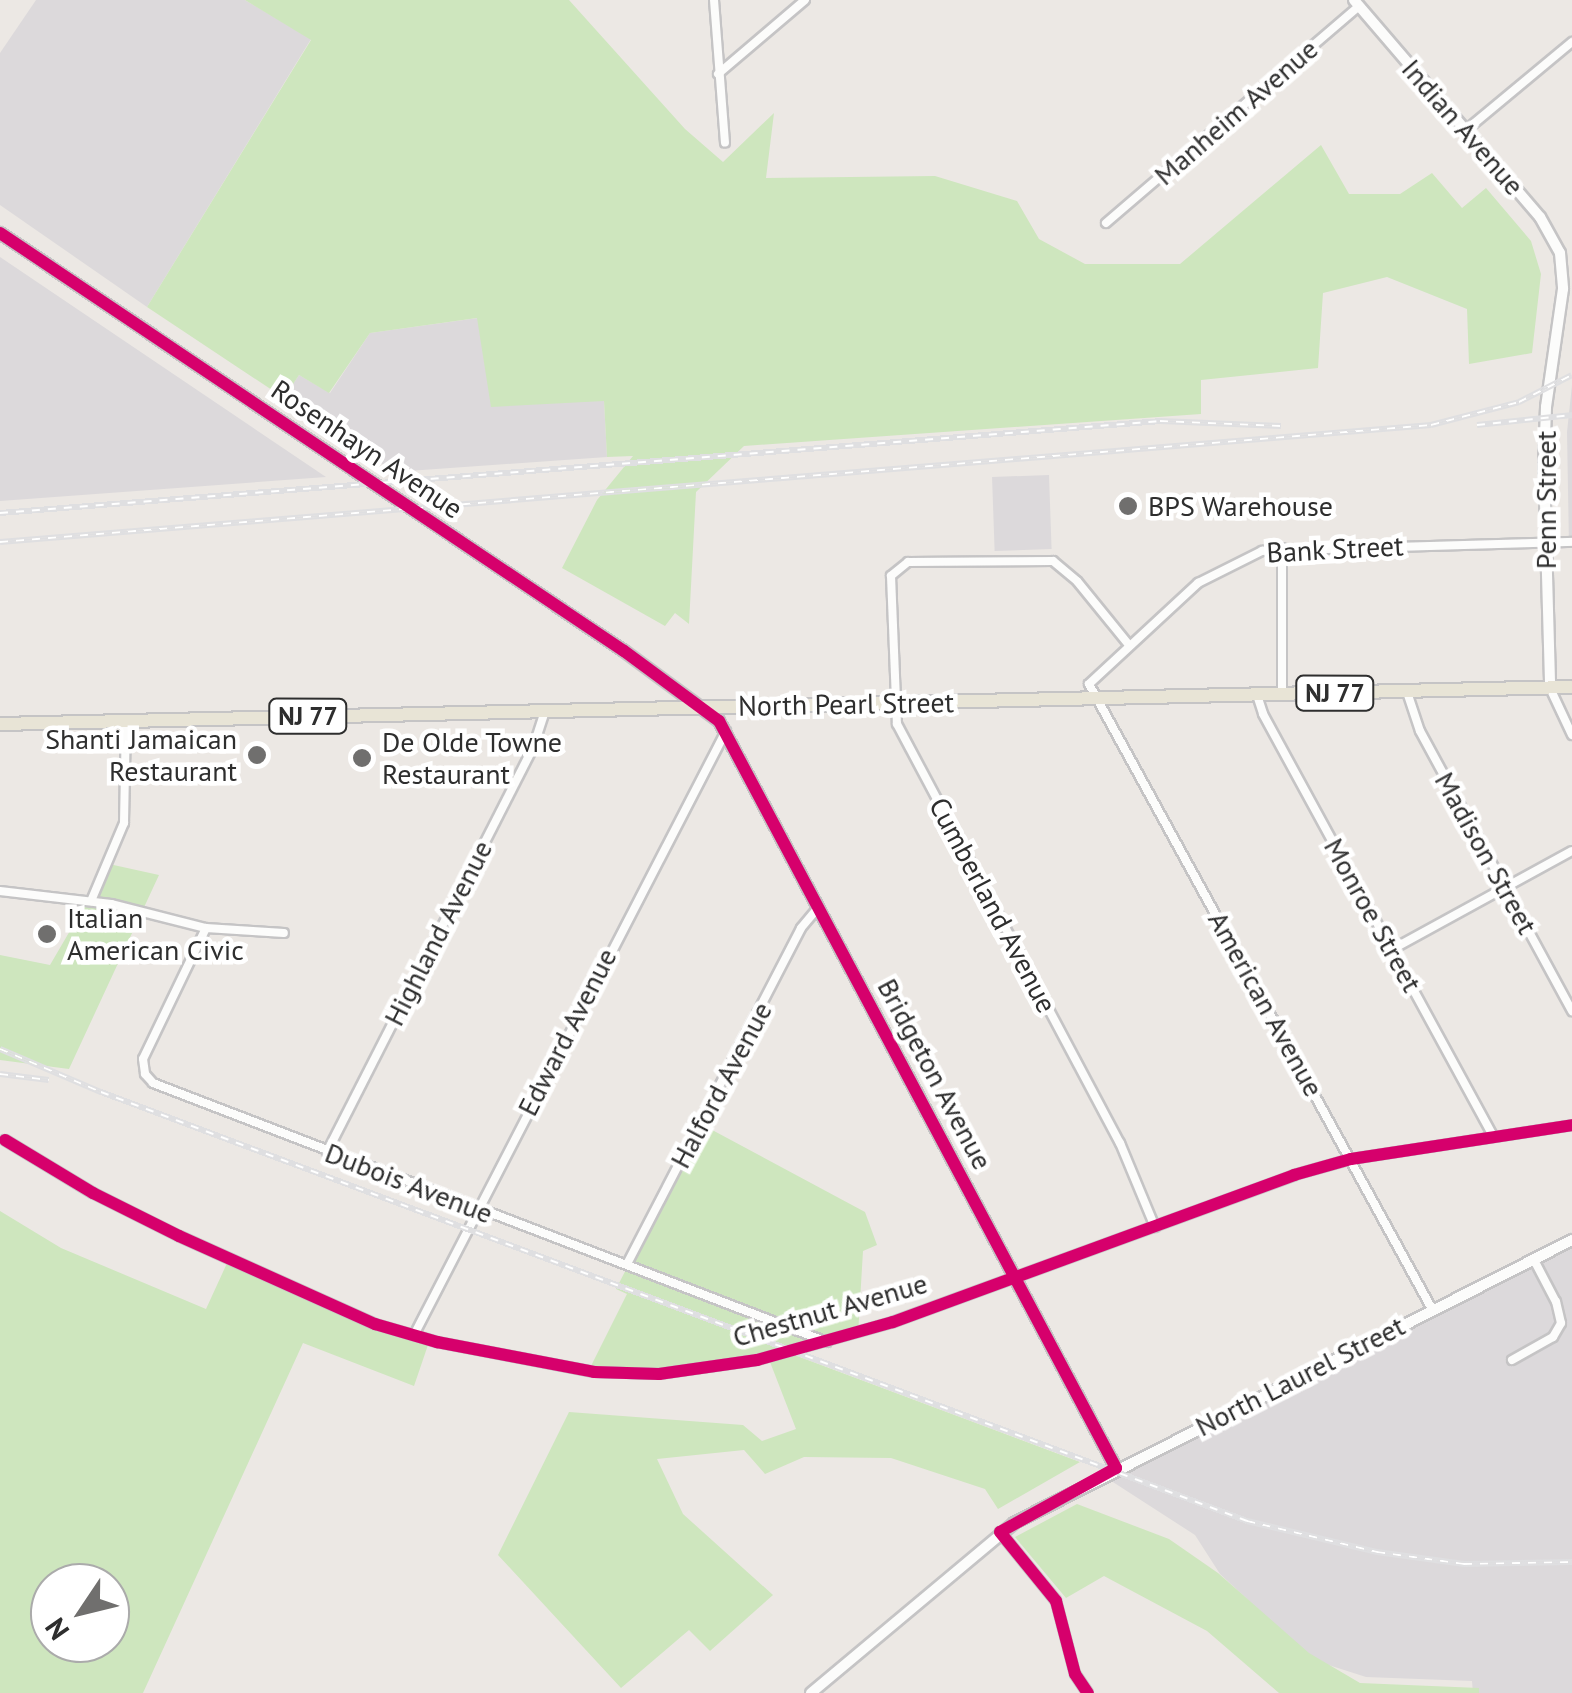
<!DOCTYPE html>
<style>
body{margin:0}
#map{position:relative;width:1572px;height:1693px;overflow:hidden;background:#ece8e4;font-family:"PT Sans",sans-serif}
div>[style]{position:absolute}
[style*='--x']{left:calc(var(--x)*1px);top:calc(var(--y)*1px);width:calc(var(--w)*1px);rotate:calc(var(--a)*1deg)}
.industrial>*{inset:0;background:#dcd9db;transform-origin:0 0}
.green>*{inset:0;background:#cee6be}
.roads{filter:drop-shadow(2px 0 #c5c4c5) drop-shadow(-2px 0 #c5c4c5) drop-shadow(0 2px #c5c4c5) drop-shadow(0 -2px #c5c4c5)}
.minor>*{height:8px;margin:-4px;padding:0 4px;transform-origin:4px;border-radius:4px;background:#fcfcfb}
.tertiary>*{height:10px;margin:-5px;padding:0 5px;transform-origin:5px;border-radius:5px;background:#fcfcfb}
.primary>*{height:12px;margin:-6px;padding:0 6px;transform-origin:6px;border-radius:6px;background:#e8e4d6}
.rail>*{height:6px;margin-top:-3px;transform-origin:0;background:repeating-linear-gradient(90deg,#fff 0 8px,#dfdfe1 0 16px);box-sizing:border-box;border-block:2px solid #dfdfe1}
.cycleway>*{height:12px;margin:-6px;padding:0 6px;transform-origin:6px;border-radius:6px;background:#d6006c}
.dots>*{width:28px;height:28px;translate:-50% -50%;box-sizing:border-box;border:5px solid #fff;border-radius:50%}
span{translate:-50% -50%;white-space:nowrap;text-align:center;line-height:1.15;-webkit-text-stroke:9px #fff;paint-order:stroke}
.shield-label span{padding:2px 8px;background:#fff;border:2px solid;border-radius:8px;-webkit-text-stroke-width:0}
.shield-label{font-size:25px;color:#2e2e2e;font-weight:700}
.street-label{font-size:28px;color:#2e2e2e}
.poi-label{font-size:28px;color:#2e2e2e}
.left{translate:0 -50%;text-align:left}
.right{translate:-100% -50%;text-align:right}
.north{position:absolute;left:30px;top:1563px;width:100px;height:100px;box-sizing:border-box;background:#fff;border:2px solid #ababab;border-radius:50%;rotate:235deg;font-size:28px;font-weight:700;line-height:40px;text-align:center;color:#2e2e2e}
.north::after{content:'';display:block;margin:auto;width:35px;height:45px;background:#706f6e;clip-path:polygon(50% 0,100% 100%,50% 72%,0 100%)}
</style>
<div id="map">
<div class="industrial">
<i style="clip-path:polygon(36px 0,245px 0,311px 39px,147px 307px,0 205px,0 53px)"></i>
<i style="clip-path:polygon(0 257px,326px 477px,0 501px)"></i>
<i style="clip-path:polygon(478px 318px,604px 401px,607px 457px,394px 472px,284px 398px,299px 375px,330px 393px,370px 333px)"></i>
<i style="clip-path:polygon(1572px 385px,1572px 547px,1569px 547px,1567px 432px)"></i>
<i style="left:1049px;top:475px;width:74px;height:57px;rotate:88deg"></i>
<i style="clip-path:polygon(1572px 1240px,1572px 1693px,1473px 1693px,1472px 1681px,1366px 1677px,1313px 1660px,1220px 1574px,1195px 1535px,1102px 1475px)"></i>
</div>
<div class="green">
<i style="clip-path:polygon(245px 0,569px 0,685px 129px,723px 162px,774px 113px,766px 178px,935px 176px,1017px 201px,1039px 239px,1085px 264px,1180px 264px,1321px 145px,1349px 194px,1400px 194px,1432px 173px,1462px 208px,1486px 188px,1531px 241px,1541px 274px,1532px 353px,1469px 364px,1467px 309px,1387px 277px,1323px 293px,1318px 368px,1201px 380px,1201px 414px,744px 446px,696px 492px,689px 624px,675px 613px,665px 626px,562px 568px,597px 500px,633px 456px,607px 457px,604px 401px,491px 407px,477px 318px,370px 333px,329px 393px,299px 375px,284px 398px,147px 307px,311px 40px)"></i>
<i style="clip-path:polygon(109px 864px,159px 875px,69px 1069px,0 1060px,0 955px,50px 965px)"></i>
<i style="clip-path:polygon(701px 1124px,865px 1212px,877px 1245px,863px 1251px,858px 1335px,797px 1356px,1080px 1462px,998px 1509px,985px 1489px,891px 1458px,804px 1457px,765px 1474px,744px 1450px,657px 1459px,683px 1514px,773px 1595px,710px 1651px,689px 1630px,621px 1688px,498px 1555px,569px 1412px,743px 1425px,762px 1441px,796px 1429px,770px 1362px,587px 1374px,627px 1294px,616px 1289px)"></i>
<i style="clip-path:polygon(evenodd,0 1211px,61px 1248px,206px 1309px,228px 1261px,355px 1318px,429px 1342px,414px 1386px,303px 1343px,143px 1693px,0 1693px,0 1211px,50px 1583px,110px 1583px,110px 1643px,50px 1643px,50px 1583px)"></i>
<i style="clip-path:polygon(1077px 1504px,1169px 1539px,1218px 1573px,1309px 1653px,1360px 1683px,1479px 1688px,1479px 1693px,1279px 1693px,1207px 1631px,1104px 1576px,1066px 1598px,1015px 1537px)"></i>
</div>
<div class="roads">
<div class="minor">
<i style="--x:714;--y:0;--w:143;--a:85.6"></i>
<i style="--x:718;--y:74;--w:114;--a:-40.4"></i>
<i style="--x:1466;--y:130;--w:138;--a:-39.7"></i>
<i style="--x:1106;--y:223;--w:333;--a:-40.6"></i>
<i style="--x:1282;--y:548;--w:147;--a:90"></i>
<i style="--x:1129;--y:645;--w:82;--a:-129.1"></i>
<i style="--x:1077;--y:581;--w:31;--a:-140"></i>
<i style="--x:1053;--y:561;--w:145;--a:179.6"></i>
<i style="--x:908;--y:562;--w:22;--a:141"></i>
<i style="--x:891;--y:576;--w:148;--a:87.7"></i>
<i style="--x:897;--y:724;--w:475;--a:62"></i>
<i style="--x:1120;--y:1143;--w:91;--a:67.4"></i>
<i style="--x:1550;--y:688;--w:52;--a:64.9"></i>
<i style="--x:1407;--y:692;--w:41;--a:71.6"></i>
<i style="--x:1420;--y:731;--w:319;--a:61.5"></i>
<i style="--x:1257;--y:695;--w:20;--a:72"></i>
<i style="--x:1263;--y:714;--w:478;--a:61.4"></i>
<i style="--x:0;--y:891;--w:112;--a:6.7"></i>
<i style="--x:111;--y:904;--w:98;--a:14.2"></i>
<i style="--x:206;--y:928;--w:78;--a:3.7"></i>
<i style="--x:91;--y:901;--w:85;--a:-67.1"></i>
<i style="--x:124;--y:823;--w:102;--a:-88.9"></i>
<i style="--x:206;--y:928;--w:145;--a:115.7"></i>
<i style="--x:143;--y:1059;--w:15;--a:82"></i>
<i style="--x:145;--y:1074;--w:12;--a:48"></i>
<i style="--x:153;--y:1083;--w:722;--a:21.02"></i>
<i style="--x:1391;--y:950;--w:206;--a:-28.7"></i>
<i style="--x:5;--y:1140;--w:103;--a:31.1"></i>
<i style="--x:93;--y:1193;--w:96;--a:26.6"></i>
<i style="--x:179;--y:1236;--w:215;--a:24.2"></i>
<i style="--x:375;--y:1324;--w:65;--a:16.2"></i>
<i style="--x:437;--y:1342;--w:160;--a:10.8"></i>
<i style="--x:594;--y:1372;--w:65;--a:1.8"></i>
<i style="--x:659;--y:1374;--w:99;--a:-8.1"></i>
<i style="--x:757;--y:1360;--w:141;--a:-15.6"></i>
<i style="--x:893;--y:1322;--w:427;--a:-20.1"></i>
<i style="--x:1294;--y:1175;--w:59;--a:-15.7"></i>
<i style="--x:1351;--y:1159;--w:224;--a:-8.7"></i>
<i style="--x:327;--y:1152;--w:453;--a:-63"></i>
<i style="--x:533;--y:748;--w:38;--a:-72"></i>
<i style="--x:627;--y:1264;--w:378;--a:-62.6"></i>
<i style="--x:801;--y:928;--w:26;--a:-50"></i>
<i style="--x:1432;--y:1309;--w:713;--a:-118.76"></i>
<i style="--x:1089;--y:684;--w:149;--a:-42.8"></i>
<i style="--x:1198;--y:583;--w:72;--a:-26.6"></i>
<i style="--x:1262;--y:551;--w:310;--a:-1.7"></i>
<i style="--x:414;--y:1335;--w:680;--a:-62.68"></i>
<i style="--x:1512;--y:1360;--w:47;--a:-29.3"></i>
<i style="--x:1553;--y:1337;--w:16;--a:-60"></i>
<i style="--x:1561;--y:1323;--w:22;--a:-103"></i>
<i style="--x:1556;--y:1302;--w:47;--a:-117.6"></i>
<i style="--x:1000;--y:1532;--w:89;--a:50.9"></i>
<i style="--x:1056;--y:1601;--w:75;--a:75.4"></i>
<i style="--x:1075;--y:1674;--w:23;--a:56"></i>
</div>
<div class="tertiary">
<i style="--x:1354;--y:0;--w:286;--a:49.4"></i>
<i style="--x:1540;--y:217;--w:41;--a:60.9"></i>
<i style="--x:1560;--y:253;--w:36;--a:85"></i>
<i style="--x:1563;--y:289;--w:119;--a:98.2"></i>
<i style="--x:1546;--y:407;--w:60;--a:91.9"></i>
<i style="--x:1544;--y:467;--w:221;--a:88.4"></i>
<i style="--x:0;--y:233;--w:751;--a:33.82"></i>
<i style="--x:624;--y:651;--w:118;--a:36.4"></i>
<i style="--x:719;--y:721;--w:846;--a:62.01"></i>
<i style="--x:811;--y:1693;--w:265;--a:-39.9"></i>
<i style="--x:1014;--y:1523;--w:626;--a:-26.89"></i>
</div>
<div class="primary">
<i style="--x:0;--y:724;--w:1572;--a:-1.35"></i>
</div>
</div>
<div class="rail">
<i style="--x:1477;--y:425;--w:96;--a:-6"></i>
<i style="--x:0;--y:513;--w:1164;--a:-4.53"></i>
<i style="--x:1160;--y:421;--w:121;--a:2.4"></i>
<i style="--x:0;--y:542;--w:1436;--a:-4.67"></i>
<i style="--x:1431;--y:425;--w:91;--a:-14.6"></i>
<i style="--x:1519;--y:402;--w:59;--a:-27"></i>
<i style="--x:0;--y:1049;--w:110;--a:23.1"></i>
<i style="--x:101;--y:1092;--w:1224;--a:20.52"></i>
<i style="--x:1247;--y:1521;--w:134;--a:13.4"></i>
<i style="--x:1377;--y:1552;--w:88;--a:7.9"></i>
<i style="--x:1464;--y:1564;--w:108;--a:-1.1"></i>
<i style="--x:0;--y:1074;--w:49;--a:7"></i>
</div>
<div class="cycleway">
<i style="--x:0;--y:233;--w:751;--a:33.82"></i>
<i style="--x:624;--y:651;--w:118;--a:36.4"></i>
<i style="--x:719;--y:721;--w:846;--a:62.01"></i>
<i style="--x:1116;--y:1468;--w:132;--a:151.1"></i>
<i style="--x:1000;--y:1532;--w:89;--a:50.9"></i>
<i style="--x:1056;--y:1601;--w:75;--a:75.4"></i>
<i style="--x:1075;--y:1674;--w:23;--a:56"></i>
<i style="--x:5;--y:1140;--w:103;--a:31.1"></i>
<i style="--x:93;--y:1193;--w:96;--a:26.6"></i>
<i style="--x:179;--y:1236;--w:215;--a:24.2"></i>
<i style="--x:375;--y:1324;--w:65;--a:16.2"></i>
<i style="--x:437;--y:1342;--w:160;--a:10.8"></i>
<i style="--x:594;--y:1372;--w:65;--a:1.8"></i>
<i style="--x:659;--y:1374;--w:99;--a:-8.1"></i>
<i style="--x:757;--y:1360;--w:141;--a:-15.6"></i>
<i style="--x:893;--y:1322;--w:427;--a:-20.1"></i>
<i style="--x:1294;--y:1175;--w:59;--a:-15.7"></i>
<i style="--x:1351;--y:1159;--w:224;--a:-8.7"></i>
</div>
<div class="dots">
<i style="left:1128px;top:506px;background:#706f6e"></i>
<i style="left:257px;top:755px;background:#706f6e"></i>
<i style="left:362px;top:758px;background:#706f6e"></i>
<i style="left:47px;top:934px;background:#706f6e"></i>
</div>
<div class="shield-label">
<span style="left:1335px;top:693px">NJ 77</span>
<span style="left:308px;top:716px">NJ 77</span>
</div>
<div class="street-label">
<span style="left:1236px;top:112px;rotate:-41deg">Manheim Avenue</span>
<span style="left:1463px;top:127px;rotate:49deg">Indian Avenue</span>
<span style="left:367px;top:449px;rotate:34deg">Rosenhayn Avenue</span>
<span style="left:1546px;top:500px;rotate:-90deg">Penn Street</span>
<span style="left:1335px;top:549px;rotate:-3deg">Bank Street</span>
<span style="left:846px;top:704px;rotate:-1deg">North Pearl Street</span>
<span style="left:1486px;top:853px;rotate:61deg">Madison Street</span>
<span style="left:993px;top:905px;rotate:62deg">Cumberland Avenue</span>
<span style="left:1373px;top:915px;rotate:61deg">Monroe Street</span>
<span style="left:438px;top:933px;rotate:-63deg">Highland Avenue</span>
<span style="left:1266px;top:1004px;rotate:61deg">American Avenue</span>
<span style="left:567px;top:1032px;rotate:-63deg">Edward Avenue</span>
<span style="left:935px;top:1074px;rotate:62deg">Bridgeton Avenue</span>
<span style="left:721px;top:1085px;rotate:-62deg">Halford Avenue</span>
<span style="left:409px;top:1183px;rotate:21deg">Dubois Avenue</span>
<span style="left:830px;top:1310px;rotate:-16deg">Chestnut Avenue</span>
<span style="left:1300px;top:1376px;rotate:-27deg">North Laurel Street</span>
</div>
<div class="poi-label">
<span class="left" style="left:1148px;top:506px">BPS Warehouse</span>
<span class="right" style="left:237px;top:755px">Shanti Jamaican<br>Restaurant</span>
<span class="left" style="left:382px;top:758px">De Olde Towne<br>Restaurant</span>
<span class="left" style="left:67px;top:934px">Italian<br>American Civic</span>
</div>
<div class="north">N</div>
</div>
